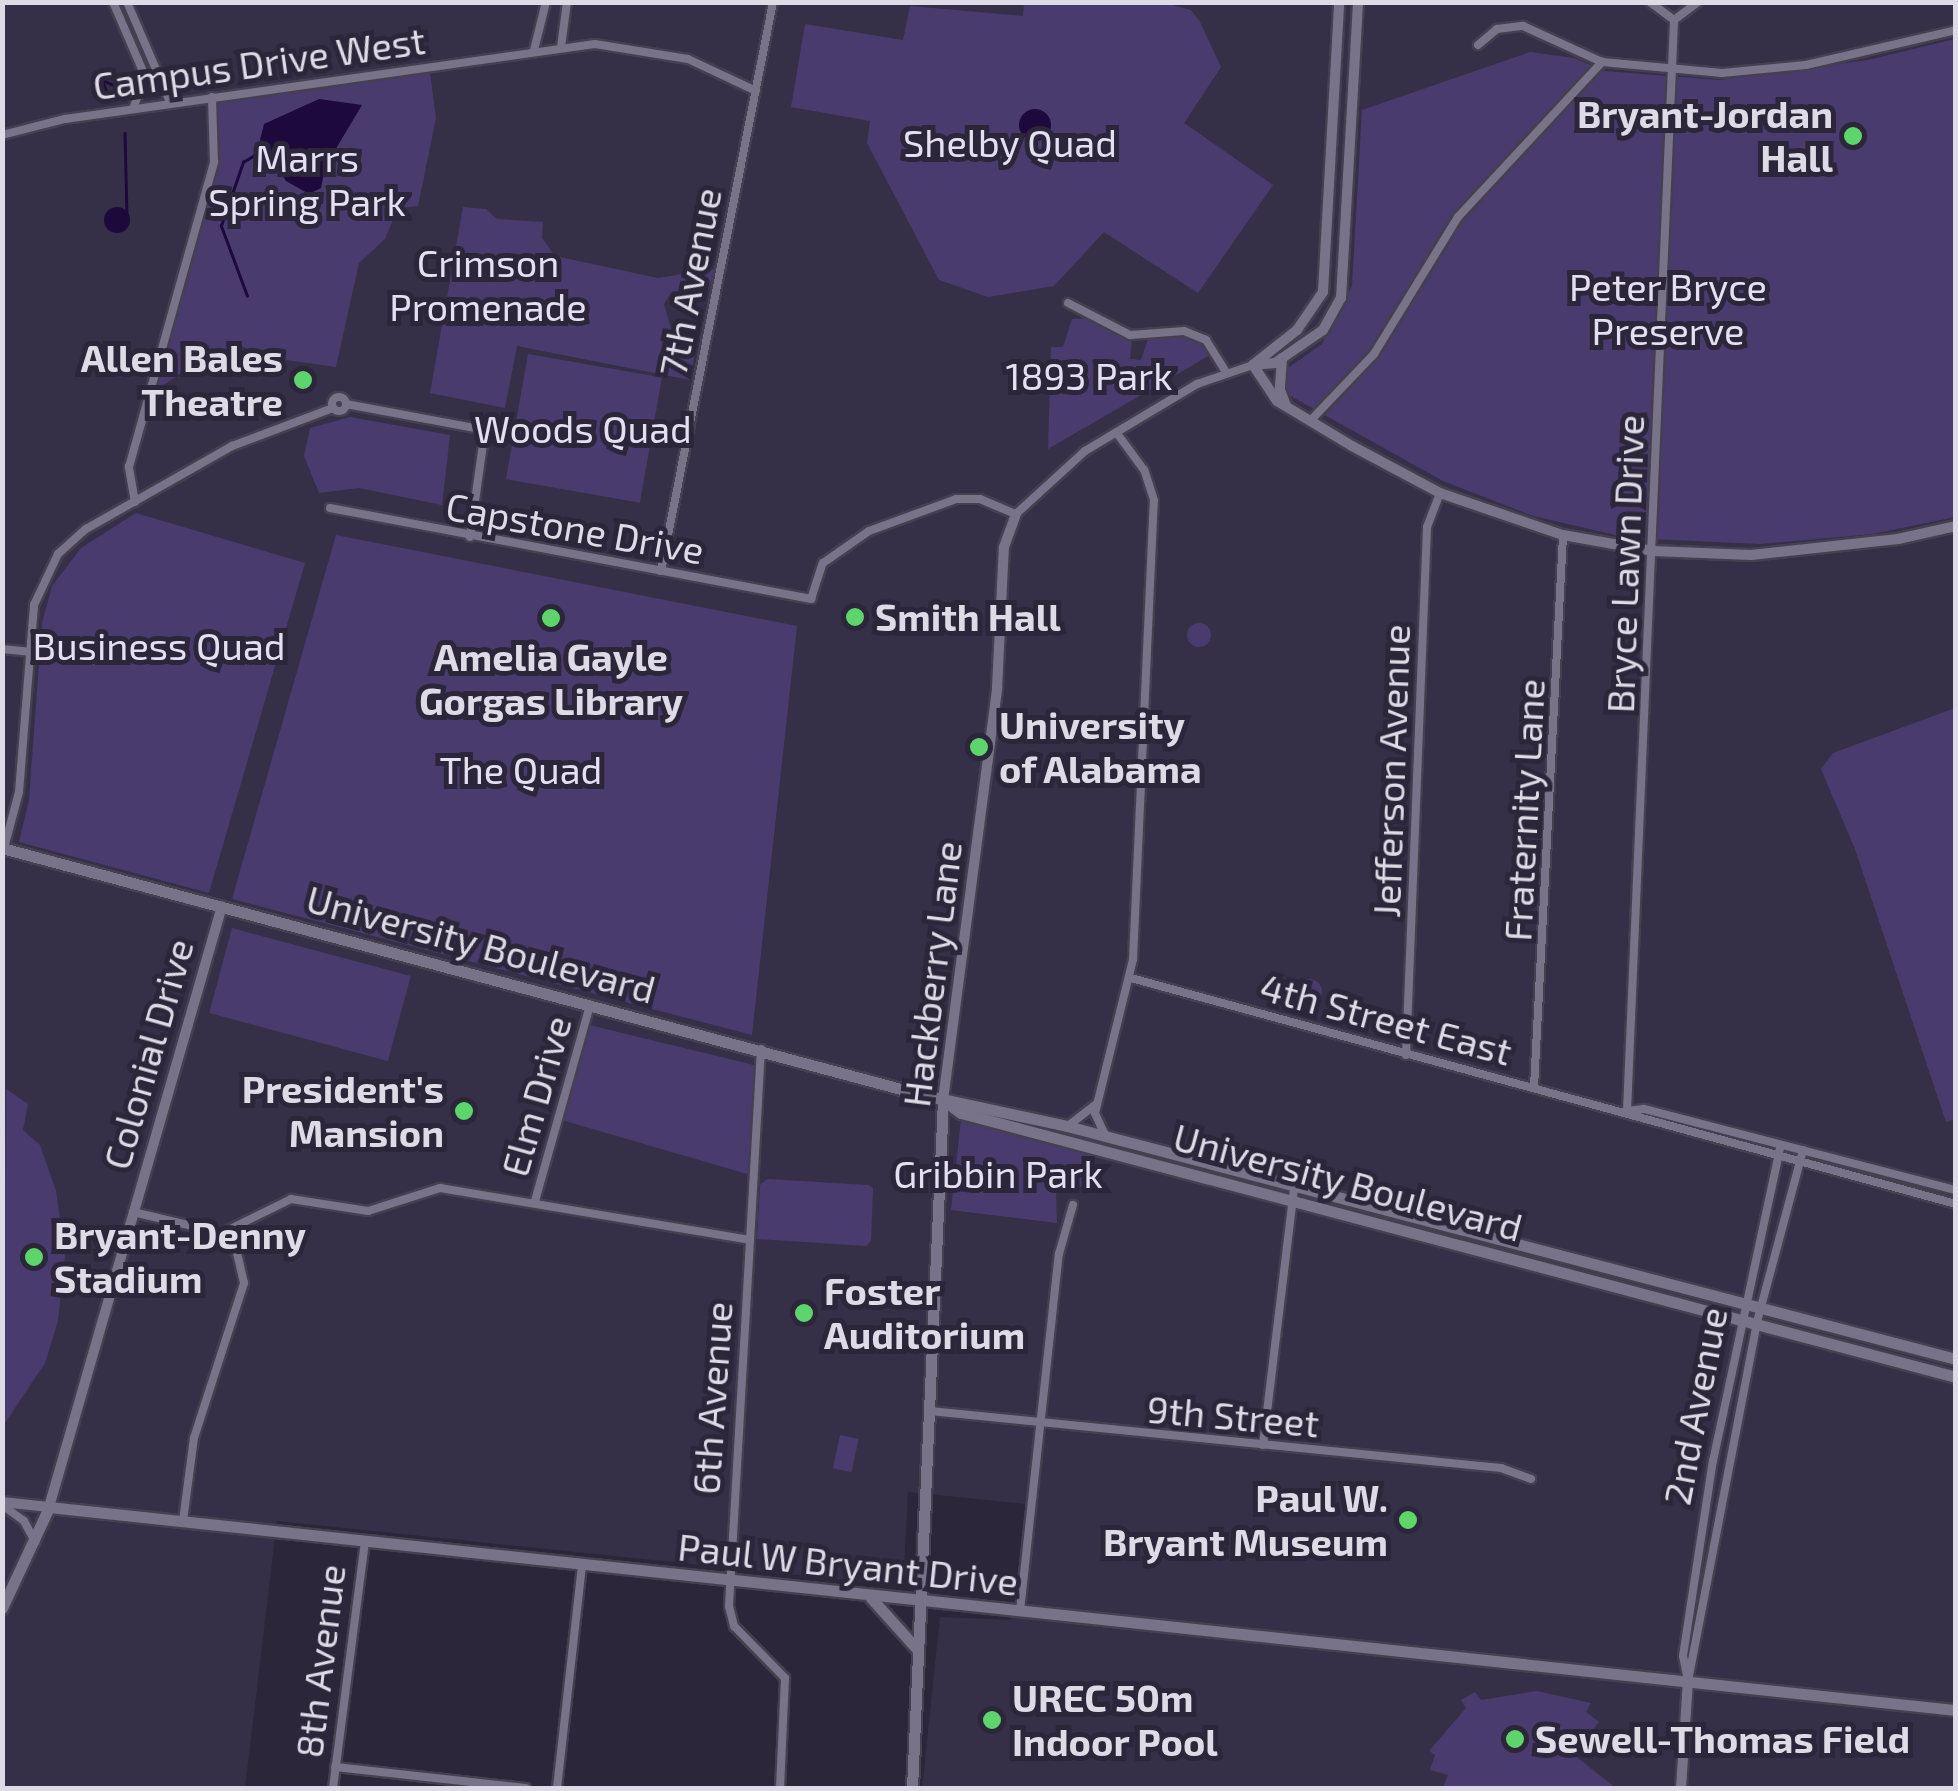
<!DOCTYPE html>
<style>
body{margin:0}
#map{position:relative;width:1958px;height:1791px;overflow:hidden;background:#2b2639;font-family:"Exo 2",sans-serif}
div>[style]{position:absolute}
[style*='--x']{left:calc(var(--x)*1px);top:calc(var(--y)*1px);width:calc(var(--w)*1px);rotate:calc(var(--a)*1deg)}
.built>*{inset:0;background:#353047}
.green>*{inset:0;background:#4a3b6e;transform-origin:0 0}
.round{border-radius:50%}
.water>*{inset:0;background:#1d093c}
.stream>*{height:2.5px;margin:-1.25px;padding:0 1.25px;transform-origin:1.25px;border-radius:1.25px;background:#1d093c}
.roads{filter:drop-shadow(2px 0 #44404f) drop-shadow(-2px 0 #44404f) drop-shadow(0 2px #44404f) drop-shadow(0 -2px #44404f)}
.minor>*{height:8px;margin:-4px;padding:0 4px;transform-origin:4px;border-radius:4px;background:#787389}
.minor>.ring{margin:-4px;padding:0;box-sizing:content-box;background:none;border:8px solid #787389;border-radius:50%}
.tertiary>*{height:10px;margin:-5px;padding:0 5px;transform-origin:5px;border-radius:5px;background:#787389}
.secondary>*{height:11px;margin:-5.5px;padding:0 5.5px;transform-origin:5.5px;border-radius:5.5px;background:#787389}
.dots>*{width:28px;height:28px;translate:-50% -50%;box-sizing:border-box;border:5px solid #2b2639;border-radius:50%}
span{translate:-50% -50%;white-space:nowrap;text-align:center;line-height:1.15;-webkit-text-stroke:10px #2b2639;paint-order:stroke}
.street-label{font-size:38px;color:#dedbe7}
.poi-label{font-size:38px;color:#dedbe7;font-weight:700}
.right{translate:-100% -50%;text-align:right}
.left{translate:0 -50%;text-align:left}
.park-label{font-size:38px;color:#e4e0f1}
.frame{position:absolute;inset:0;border:5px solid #dedbe7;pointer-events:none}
</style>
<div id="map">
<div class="built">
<i style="clip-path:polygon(3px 3px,1955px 3px,1955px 1788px,922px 1788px,940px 1617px,1012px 1620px,1026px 1504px,908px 1492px,903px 1586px,277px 1521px,245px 1788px,3px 1788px)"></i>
</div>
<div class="green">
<i style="clip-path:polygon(1024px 3px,1165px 3px,1191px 10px,1200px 22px,1221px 67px,1184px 123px,1273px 185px,1198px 293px,1104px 232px,1054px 286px,988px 297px,939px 280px,867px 143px,870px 121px,791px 107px,805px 24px,903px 40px,910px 6px,1023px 16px)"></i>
<i style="clip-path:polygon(1955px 39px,1955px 517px,1873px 534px,1760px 544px,1629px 538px,1533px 516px,1443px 481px,1287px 394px,1285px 370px,1322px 344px,1352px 286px,1362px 110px,1530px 52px,1574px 58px,1605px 71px,1719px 80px,1868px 60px)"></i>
<i style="clip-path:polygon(429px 65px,436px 118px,418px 206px,398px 208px,385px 239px,359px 263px,336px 367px,266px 357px,241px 346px,210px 354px,150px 394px,216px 150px,212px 97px)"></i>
<i style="clip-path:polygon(463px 207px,486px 209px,497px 219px,543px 222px,542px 238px,555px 256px,658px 278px,715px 269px,707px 294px,672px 291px,664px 304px,672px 332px,697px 341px,690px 380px,517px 346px,505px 408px,430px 393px)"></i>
<i style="clip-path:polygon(1091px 318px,1132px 339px,1130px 359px,1141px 360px,1148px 339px,1179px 335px,1195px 339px,1210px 355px,1048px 449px,1051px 347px,1063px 347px,1072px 319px)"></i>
<i style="left:528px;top:354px;width:136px;height:127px;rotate:10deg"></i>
<i style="clip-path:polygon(350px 417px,450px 435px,442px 505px,359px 488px,319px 493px,304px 456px,310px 428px)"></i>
<i style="clip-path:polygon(136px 513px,305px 563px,209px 893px,19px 842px,29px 800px,42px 623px,52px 586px,81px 548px)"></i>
<i style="clip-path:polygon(336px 535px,797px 626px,752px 1035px,232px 899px)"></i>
<i class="round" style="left:1187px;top:623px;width:24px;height:24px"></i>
<i style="clip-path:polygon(1955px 708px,1956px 1119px,1946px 1122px,1855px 849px,1821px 769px,1833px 753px)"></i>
<i style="left:232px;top:928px;width:185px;height:88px;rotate:15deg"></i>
<i class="round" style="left:1296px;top:979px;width:26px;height:26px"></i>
<i style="clip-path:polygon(585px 1024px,758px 1066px,754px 1176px,555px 1118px)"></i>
<i style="clip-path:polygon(6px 1089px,28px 1104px,23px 1130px,40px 1145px,56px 1191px,65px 1256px,58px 1321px,45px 1363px,3px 1426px)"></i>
<i style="clip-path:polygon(961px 1120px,1094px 1155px,1088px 1188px,1068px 1185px,1056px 1193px,1057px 1223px,951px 1210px)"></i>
<i style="clip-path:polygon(767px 1179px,868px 1185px,873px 1188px,871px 1241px,866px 1246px,757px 1239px,760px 1185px)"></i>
<i style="left:840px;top:1435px;width:19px;height:34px;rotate:12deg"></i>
<i style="clip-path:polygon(1537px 1691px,1591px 1703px,1586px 1712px,1599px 1722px,1574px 1755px,1616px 1788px,1443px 1788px,1448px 1775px,1430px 1770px,1435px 1755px,1429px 1751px,1466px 1708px,1461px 1700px,1475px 1692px,1481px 1700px)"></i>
</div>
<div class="water">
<i style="clip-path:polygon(319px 99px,362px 105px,325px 167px,321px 188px,309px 194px,286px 181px,260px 140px,264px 124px)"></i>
<i class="round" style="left:1019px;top:109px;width:32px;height:32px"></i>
<i class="round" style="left:104px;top:207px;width:26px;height:26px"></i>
</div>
<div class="stream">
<i style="--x:103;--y:80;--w:30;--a:26"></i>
<i style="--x:103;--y:82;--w:14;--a:69"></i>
<i style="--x:125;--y:133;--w:81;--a:88.6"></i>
<i style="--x:258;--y:153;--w:7;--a:-27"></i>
<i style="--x:247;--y:296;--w:75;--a:-110.4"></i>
<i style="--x:221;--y:226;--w:68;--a:-71"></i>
<i style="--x:243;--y:162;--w:12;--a:-31"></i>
</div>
<div class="roads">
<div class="minor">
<i style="--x:113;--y:2;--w:81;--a:66.6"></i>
<i style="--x:145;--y:76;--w:35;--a:110"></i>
<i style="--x:127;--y:2;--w:111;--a:66.7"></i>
<i style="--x:1650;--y:2;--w:30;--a:37"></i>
<i style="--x:1674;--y:20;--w:30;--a:-37"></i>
<i style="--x:1478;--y:45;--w:25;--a:-40"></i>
<i style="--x:1497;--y:29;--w:26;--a:-7"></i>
<i style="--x:1523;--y:26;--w:87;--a:24.5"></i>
<i style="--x:1602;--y:62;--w:121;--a:5.2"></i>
<i style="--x:1722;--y:73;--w:84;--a:-5.4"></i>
<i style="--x:1806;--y:65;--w:154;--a:-13.1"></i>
<i style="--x:561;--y:47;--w:45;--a:-82.4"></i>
<i style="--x:534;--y:50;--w:49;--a:-76"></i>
<i style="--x:2;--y:135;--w:65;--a:-14.3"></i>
<i style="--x:65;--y:119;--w:535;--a:-8.05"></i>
<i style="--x:595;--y:44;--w:94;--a:9.2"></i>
<i style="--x:688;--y:59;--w:75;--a:25.2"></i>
<i style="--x:1068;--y:303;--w:70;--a:27.3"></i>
<i style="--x:1130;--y:335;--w:54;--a:-4.2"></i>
<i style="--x:1184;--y:331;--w:24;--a:22"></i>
<i style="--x:1206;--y:340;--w:39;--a:58"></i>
<i class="ring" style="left:332px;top:397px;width:6px;height:6px"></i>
<i style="--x:346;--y:404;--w:141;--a:10.6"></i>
<i style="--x:485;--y:430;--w:108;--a:98"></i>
<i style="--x:1310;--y:421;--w:93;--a:-46.3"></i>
<i style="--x:1374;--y:354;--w:161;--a:-58.5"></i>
<i style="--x:1458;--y:217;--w:212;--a:-47.1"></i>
<i style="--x:135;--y:502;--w:36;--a:-100"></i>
<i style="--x:129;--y:467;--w:317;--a:-74.4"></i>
<i style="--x:214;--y:162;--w:65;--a:-91.8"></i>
<i style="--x:330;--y:508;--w:490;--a:10.7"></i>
<i style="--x:811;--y:599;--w:38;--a:-72"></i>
<i style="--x:823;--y:563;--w:56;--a:-34.8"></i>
<i style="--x:869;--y:531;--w:93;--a:-20.2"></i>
<i style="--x:956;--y:499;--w:24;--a:0"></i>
<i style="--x:980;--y:499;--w:39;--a:23"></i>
<i style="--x:1016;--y:514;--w:93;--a:-42.4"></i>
<i style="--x:1085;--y:451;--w:131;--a:-30.9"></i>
<i style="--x:1197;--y:384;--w:59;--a:-18.7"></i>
<i style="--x:661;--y:571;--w:580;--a:-78.86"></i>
<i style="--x:2;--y:649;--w:27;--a:6"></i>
<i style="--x:4;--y:848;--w:58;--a:-75"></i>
<i style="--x:19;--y:792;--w:188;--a:-85.4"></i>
<i style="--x:34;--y:605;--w:56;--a:-64.8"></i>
<i style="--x:58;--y:554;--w:38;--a:-42"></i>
<i style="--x:86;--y:529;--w:168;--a:-29.6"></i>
<i style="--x:232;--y:446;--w:108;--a:-20.6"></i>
<i style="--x:1131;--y:978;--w:855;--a:15.32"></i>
<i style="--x:761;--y:1049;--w:558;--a:93.29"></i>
<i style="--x:729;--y:1606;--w:21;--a:76"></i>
<i style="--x:734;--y:1626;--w:73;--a:45.6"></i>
<i style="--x:785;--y:1678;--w:110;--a:92.6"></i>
<i style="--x:1406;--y:1055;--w:528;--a:-87.72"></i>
<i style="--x:1427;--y:527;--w:36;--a:-69"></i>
<i style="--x:1534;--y:1087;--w:553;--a:-86.99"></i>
<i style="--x:1627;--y:1111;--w:1092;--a:-87.53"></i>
<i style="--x:1627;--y:1111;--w:17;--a:-7"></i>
<i style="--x:1644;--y:1109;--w:322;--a:14.6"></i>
<i style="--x:1068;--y:1126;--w:36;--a:-38"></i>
<i style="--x:1106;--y:1137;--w:26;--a:-115"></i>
<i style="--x:1095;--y:1113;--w:159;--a:-76.1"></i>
<i style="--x:1133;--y:959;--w:459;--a:-87.4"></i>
<i style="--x:1154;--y:500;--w:32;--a:-108"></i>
<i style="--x:1144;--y:470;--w:47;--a:-126.4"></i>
<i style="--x:535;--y:1201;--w:204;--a:-74.3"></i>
<i style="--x:133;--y:1212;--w:91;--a:13.3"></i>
<i style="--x:222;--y:1233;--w:77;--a:-26.2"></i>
<i style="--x:291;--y:1199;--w:78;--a:8.9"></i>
<i style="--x:368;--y:1211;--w:76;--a:-17.7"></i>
<i style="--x:440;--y:1188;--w:314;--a:9.5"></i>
<i style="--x:930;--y:1411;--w:574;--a:5.7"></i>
<i style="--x:1501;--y:1468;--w:32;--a:20"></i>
<i style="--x:1263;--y:1445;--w:260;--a:-83.1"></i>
<i style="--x:2;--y:1505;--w:27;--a:36"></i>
<i style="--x:24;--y:1521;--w:24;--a:62"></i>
<i style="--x:183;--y:1521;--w:84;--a:-82.5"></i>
<i style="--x:194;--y:1438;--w:163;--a:-72.1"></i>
<i style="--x:244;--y:1283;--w:31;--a:-103"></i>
<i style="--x:237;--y:1253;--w:25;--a:-127"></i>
<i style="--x:1020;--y:1611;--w:359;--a:-83.8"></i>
<i style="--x:1059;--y:1254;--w:51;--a:-74.1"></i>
<i style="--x:1688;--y:1681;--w:25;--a:-101"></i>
<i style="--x:1683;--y:1656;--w:197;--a:-81.3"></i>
<i style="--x:1713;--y:1461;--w:323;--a:-77.9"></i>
<i style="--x:1688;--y:1681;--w:366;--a:-79.1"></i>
<i style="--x:1757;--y:1322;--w:178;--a:-75"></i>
<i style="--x:335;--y:1767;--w:192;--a:6.3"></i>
<i style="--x:333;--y:1788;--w:249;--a:-82.6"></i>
<i style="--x:557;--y:1788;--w:223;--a:-83.6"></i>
</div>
<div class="tertiary">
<i style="--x:1282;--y:358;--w:32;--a:94"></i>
<i style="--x:1280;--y:390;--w:17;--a:69"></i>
<i style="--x:1254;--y:364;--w:55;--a:-38.3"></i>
<i style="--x:1297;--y:330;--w:46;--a:-55.6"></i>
<i style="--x:1323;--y:292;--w:290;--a:-86.8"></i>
<i style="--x:1253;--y:365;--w:43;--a:56.3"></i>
<i style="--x:1277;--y:401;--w:87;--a:31"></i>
<i style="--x:1352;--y:446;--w:100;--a:28.1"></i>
<i style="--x:1440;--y:493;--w:130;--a:18.9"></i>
<i style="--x:1563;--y:535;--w:91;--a:10.1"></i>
<i style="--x:1653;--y:551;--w:98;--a:2.3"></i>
<i style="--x:1751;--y:555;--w:148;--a:-6.2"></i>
<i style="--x:1898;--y:539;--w:59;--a:-12.6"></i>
<i style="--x:1253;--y:365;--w:22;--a:-5"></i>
<i style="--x:1275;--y:363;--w:58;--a:-34.5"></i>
<i style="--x:1323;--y:330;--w:37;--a:-61"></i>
<i style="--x:1341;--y:298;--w:296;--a:-86.7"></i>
<i style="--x:943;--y:1100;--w:416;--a:-82.5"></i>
<i style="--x:997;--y:688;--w:141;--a:-87.2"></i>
<i style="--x:1004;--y:547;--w:35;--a:-70"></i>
<i style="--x:2;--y:1502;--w:47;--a:6.1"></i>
<i style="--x:49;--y:1507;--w:625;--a:-73.94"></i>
<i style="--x:1681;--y:1788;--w:107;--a:-86.3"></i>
</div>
<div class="secondary">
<i style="--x:2;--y:848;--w:954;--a:15.01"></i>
<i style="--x:923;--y:1095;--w:147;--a:12.1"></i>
<i style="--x:1067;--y:1126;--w:919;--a:14.69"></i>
<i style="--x:943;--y:1100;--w:22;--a:36"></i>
<i style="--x:961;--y:1113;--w:1029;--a:14.86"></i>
<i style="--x:871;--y:1598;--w:69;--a:48"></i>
<i style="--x:2;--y:1608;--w:111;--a:-65"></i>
<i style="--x:49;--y:1507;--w:1918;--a:6.08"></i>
<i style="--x:912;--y:1788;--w:689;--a:-87.42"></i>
</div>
</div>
<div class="dots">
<i style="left:1853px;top:136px;background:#5ed56c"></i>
<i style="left:303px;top:380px;background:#5ed56c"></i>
<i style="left:855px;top:617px;background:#5ed56c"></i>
<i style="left:551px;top:618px;background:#5ed56c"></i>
<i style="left:979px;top:747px;background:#5ed56c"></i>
<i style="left:464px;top:1111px;background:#5ed56c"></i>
<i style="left:34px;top:1257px;background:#5ed56c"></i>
<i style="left:804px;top:1313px;background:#5ed56c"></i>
<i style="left:1408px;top:1520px;background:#5ed56c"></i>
<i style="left:992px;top:1720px;background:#5ed56c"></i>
<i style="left:1515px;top:1739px;background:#5ed56c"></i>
</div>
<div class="street-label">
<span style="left:259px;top:63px;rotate:-8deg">Campus Drive West</span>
<span style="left:690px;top:282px;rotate:-79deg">7th Avenue</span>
<span style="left:575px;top:528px;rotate:10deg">Capstone Drive</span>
<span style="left:1625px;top:564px;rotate:-88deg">Bryce Lawn Drive</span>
<span style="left:1391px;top:771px;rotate:-88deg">Jefferson Avenue</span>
<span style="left:1524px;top:810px;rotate:-87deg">Fraternity Lane</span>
<span style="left:481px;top:944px;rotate:15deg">University Boulevard</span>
<span style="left:932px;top:974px;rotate:-83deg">Hackberry Lane</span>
<span style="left:1386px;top:1019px;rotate:15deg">4th Street East</span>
<span style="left:148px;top:1054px;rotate:-74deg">Colonial Drive</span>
<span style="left:536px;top:1096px;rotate:-74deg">Elm Drive</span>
<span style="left:1348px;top:1182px;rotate:15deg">University Boulevard</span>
<span style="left:712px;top:1398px;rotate:-86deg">6th Avenue</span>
<span style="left:1695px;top:1406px;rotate:-79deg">2nd Avenue</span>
<span style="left:1233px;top:1416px;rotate:5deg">9th Street</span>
<span style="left:848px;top:1564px;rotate:6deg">Paul W Bryant Drive</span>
<span style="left:320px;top:1661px;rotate:-83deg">8th Avenue</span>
</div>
<div class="poi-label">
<span class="right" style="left:1833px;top:136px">Bryant-Jordan<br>Hall</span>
<span class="right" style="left:283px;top:380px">Allen Bales<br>Theatre</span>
<span class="left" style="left:875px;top:617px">Smith Hall</span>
<span style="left:551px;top:679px">Amelia Gayle<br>Gorgas Library</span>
<span class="left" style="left:999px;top:747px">University<br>of Alabama</span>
<span class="right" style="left:444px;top:1111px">President's<br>Mansion</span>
<span class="left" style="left:54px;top:1257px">Bryant-Denny<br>Stadium</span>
<span class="left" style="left:824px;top:1313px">Foster<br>Auditorium</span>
<span class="right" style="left:1388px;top:1520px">Paul W.<br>Bryant Museum</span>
<span class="left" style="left:1012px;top:1720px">UREC 50m<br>Indoor Pool</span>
<span class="left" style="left:1535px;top:1739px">Sewell-Thomas Field</span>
</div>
<div class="park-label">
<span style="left:1010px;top:143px">Shelby Quad</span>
<span style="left:307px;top:180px">Marrs<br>Spring Park</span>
<span style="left:488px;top:285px">Crimson<br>Promenade</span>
<span style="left:1668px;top:309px">Peter Bryce<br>Preserve</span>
<span style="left:1089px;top:376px">1893 Park</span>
<span style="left:583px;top:429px">Woods Quad</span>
<span style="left:159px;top:646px">Business Quad</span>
<span style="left:521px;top:770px">The Quad</span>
<span style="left:998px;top:1174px">Gribbin Park</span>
</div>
<div class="frame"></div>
</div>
